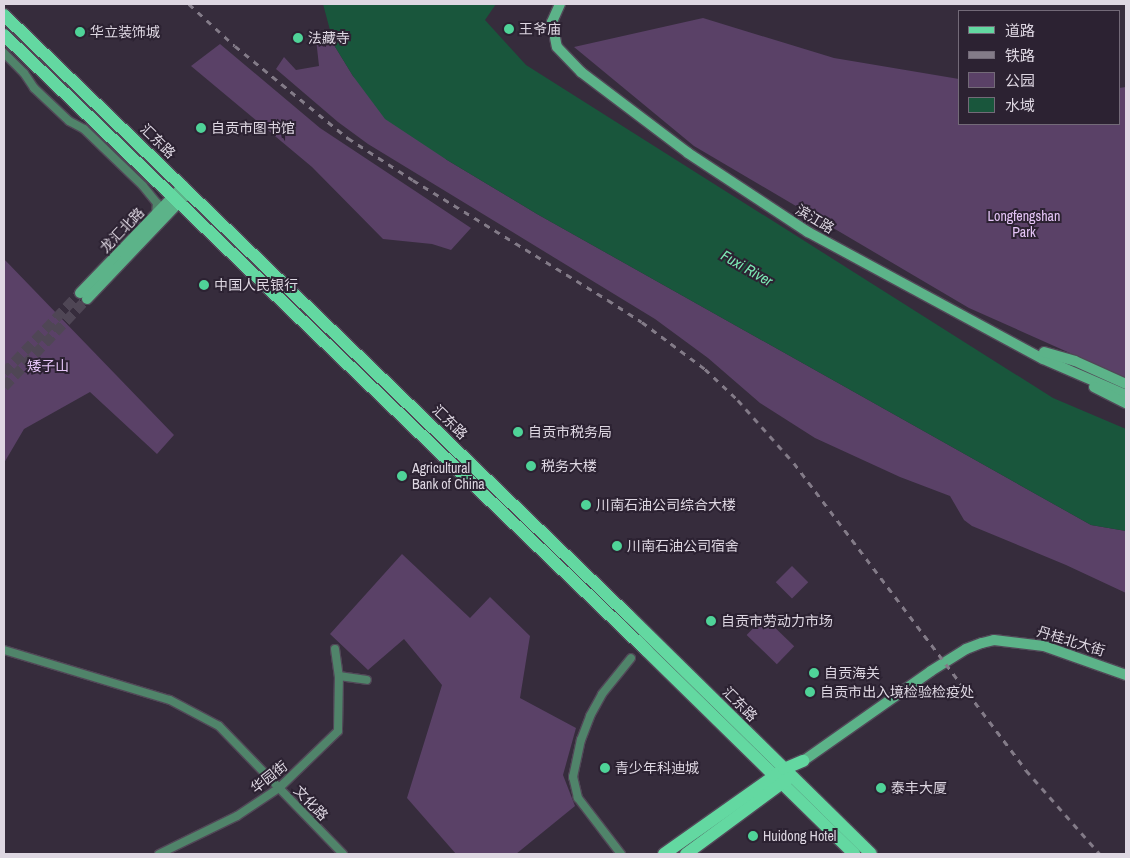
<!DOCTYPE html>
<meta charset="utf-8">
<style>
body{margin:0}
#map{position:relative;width:1130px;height:858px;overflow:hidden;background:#362c3c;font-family:"Archivo Narrow","Noto Sans SC",sans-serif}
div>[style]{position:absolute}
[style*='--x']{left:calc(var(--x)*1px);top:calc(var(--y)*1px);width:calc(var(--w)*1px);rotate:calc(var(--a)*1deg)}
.green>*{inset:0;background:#5a4167;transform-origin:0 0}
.water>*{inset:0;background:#19563c}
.secondary-tunnel>*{height:10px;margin-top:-5px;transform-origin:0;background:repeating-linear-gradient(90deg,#4f4655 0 10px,transparent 0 15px)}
.roads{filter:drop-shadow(1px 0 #514757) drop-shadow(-1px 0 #514757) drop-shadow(0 1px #514757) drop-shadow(0 -1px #514757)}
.street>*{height:8px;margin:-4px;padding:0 4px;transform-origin:4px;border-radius:4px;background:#50846a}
.secondary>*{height:10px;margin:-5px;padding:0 5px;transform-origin:5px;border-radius:5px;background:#5cb389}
.primary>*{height:12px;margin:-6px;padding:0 6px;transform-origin:6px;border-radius:6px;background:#63d8a1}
.rail>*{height:2.5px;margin-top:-1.25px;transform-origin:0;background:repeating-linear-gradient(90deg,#837b88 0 6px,transparent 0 12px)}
.dots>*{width:14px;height:14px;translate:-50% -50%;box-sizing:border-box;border:2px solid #2c2232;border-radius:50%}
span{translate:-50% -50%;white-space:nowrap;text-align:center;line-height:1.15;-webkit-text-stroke:4px #2c2232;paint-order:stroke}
.poi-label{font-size:14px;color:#ded7e2}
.left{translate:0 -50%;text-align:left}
.street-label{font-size:14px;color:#ded7e2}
.park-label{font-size:14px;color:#e5c5f7}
.water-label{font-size:15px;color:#7be8b3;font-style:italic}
.frame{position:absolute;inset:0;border:5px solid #ded7e2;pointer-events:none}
.legend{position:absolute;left:958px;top:10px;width:162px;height:115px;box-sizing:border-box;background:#2c2232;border:1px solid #736a78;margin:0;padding:6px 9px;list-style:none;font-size:15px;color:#ded7e2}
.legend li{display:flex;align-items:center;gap:10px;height:25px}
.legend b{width:25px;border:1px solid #736a78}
</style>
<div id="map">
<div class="green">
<i style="clip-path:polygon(703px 18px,834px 58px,959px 79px,959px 124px,1119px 124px,1119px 88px,1126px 87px,1126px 378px,969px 308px,694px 146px,574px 47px)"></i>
<i style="clip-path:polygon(316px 39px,334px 45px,353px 76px,447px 160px,537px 214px,1091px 525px,1126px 531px,1126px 593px,1066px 565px,972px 526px,964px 520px,950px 496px,900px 477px,815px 438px,760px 403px,708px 358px,655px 319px,368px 144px,338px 122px,276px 69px,284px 57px,296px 70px,319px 66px)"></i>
<i style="clip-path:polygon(220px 44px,320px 128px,471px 228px,451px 250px,432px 244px,383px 239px,312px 167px,191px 66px)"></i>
<i style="clip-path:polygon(4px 259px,174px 435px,157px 454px,90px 392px,24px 429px,4px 463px)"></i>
<i style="clip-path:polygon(402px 554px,470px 618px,490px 597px,530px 636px,520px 698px,576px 728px,563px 775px,575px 806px,516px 854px,456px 854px,407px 798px,442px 685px,404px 639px,368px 670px,330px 634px)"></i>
<i style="left:792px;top:566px;width:23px;height:23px;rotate:45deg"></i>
<i style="left:764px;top:617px;width:42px;height:25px;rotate:44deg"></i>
</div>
<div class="water">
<i style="clip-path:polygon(323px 4px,496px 4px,485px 20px,526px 65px,1053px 398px,1126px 429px,1126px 531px,1091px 525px,537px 214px,447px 160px,385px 119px,353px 76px,334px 45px)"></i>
</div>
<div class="secondary-tunnel">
<i style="--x:4;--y:373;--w:110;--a:-46.5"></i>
<i style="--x:4;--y:387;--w:121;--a:-46.7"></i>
</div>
<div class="roads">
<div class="street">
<i style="--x:4;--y:53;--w:28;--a:45"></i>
<i style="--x:24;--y:73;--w:18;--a:56"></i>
<i style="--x:34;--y:88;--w:48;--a:43.3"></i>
<i style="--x:69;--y:121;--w:17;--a:28"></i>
<i style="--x:84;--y:129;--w:82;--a:44"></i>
<i style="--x:143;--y:186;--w:22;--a:51"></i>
<i style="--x:157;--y:203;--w:11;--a:95"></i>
<i style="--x:335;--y:649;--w:27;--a:82"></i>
<i style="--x:339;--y:676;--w:28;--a:8"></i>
<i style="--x:4;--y:650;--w:173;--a:16.8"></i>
<i style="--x:170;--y:700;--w:55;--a:28"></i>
<i style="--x:219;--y:726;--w:178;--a:45.9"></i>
<i style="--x:159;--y:854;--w:87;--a:-26"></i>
<i style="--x:237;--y:816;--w:50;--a:-33.7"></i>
<i style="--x:279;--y:788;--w:82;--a:-44"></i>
<i style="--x:338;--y:731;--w:55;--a:-89"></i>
<i style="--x:621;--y:854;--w:71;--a:-127.5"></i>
<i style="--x:578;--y:798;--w:22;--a:-103"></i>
<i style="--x:573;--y:777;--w:38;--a:-78"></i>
<i style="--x:581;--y:740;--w:26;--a:-69"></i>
<i style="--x:590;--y:716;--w:25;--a:-61"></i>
<i style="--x:602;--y:694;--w:46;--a:-51.1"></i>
</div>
<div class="secondary">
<i style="--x:560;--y:4;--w:20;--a:114"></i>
<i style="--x:552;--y:22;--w:25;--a:79"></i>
<i style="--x:557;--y:47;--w:35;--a:46"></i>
<i style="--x:581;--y:72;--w:134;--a:37.1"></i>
<i style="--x:688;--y:153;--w:144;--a:33.4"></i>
<i style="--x:808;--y:232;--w:267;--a:28.4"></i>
<i style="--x:1043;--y:359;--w:90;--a:23.4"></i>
<i style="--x:80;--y:293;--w:149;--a:-46.1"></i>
<i style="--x:87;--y:299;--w:148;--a:-46.4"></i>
<i style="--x:1044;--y:352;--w:32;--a:16"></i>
<i style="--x:1075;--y:361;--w:56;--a:24.3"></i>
<i style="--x:1094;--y:387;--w:36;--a:27"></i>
<i style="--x:803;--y:761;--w:156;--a:-35.1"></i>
<i style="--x:931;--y:671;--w:41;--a:-32.2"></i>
<i style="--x:966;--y:649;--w:17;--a:-21"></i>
<i style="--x:982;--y:643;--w:12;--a:-14"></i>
<i style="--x:994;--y:640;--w:50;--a:6.8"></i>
<i style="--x:1044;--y:646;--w:87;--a:19.5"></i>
</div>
<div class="primary">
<i style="--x:4;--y:15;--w:867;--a:43.88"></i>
<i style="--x:629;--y:616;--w:339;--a:44.5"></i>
<i style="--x:4;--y:35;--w:890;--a:43.77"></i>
<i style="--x:647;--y:651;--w:290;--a:44.4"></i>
<i style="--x:664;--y:854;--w:147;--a:-35.3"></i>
<i style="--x:784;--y:769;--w:21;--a:-23"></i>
<i style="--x:686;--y:854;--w:128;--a:-36.4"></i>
</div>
</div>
<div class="rail">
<i style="--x:189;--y:4;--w:62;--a:42.4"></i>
<i style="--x:235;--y:46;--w:146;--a:39.2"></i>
<i style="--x:348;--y:138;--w:77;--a:32.9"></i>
<i style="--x:413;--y:180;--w:229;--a:31.6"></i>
<i style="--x:608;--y:300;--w:40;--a:32.9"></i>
<i style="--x:642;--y:322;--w:79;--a:36.7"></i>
<i style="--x:705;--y:369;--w:45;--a:43.2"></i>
<i style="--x:738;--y:400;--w:84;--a:48.4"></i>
<i style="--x:794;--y:463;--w:385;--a:52.9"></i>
<i style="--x:1026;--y:770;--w:112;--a:48.6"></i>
</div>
<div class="dots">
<i style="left:509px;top:29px;background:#4fd398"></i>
<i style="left:80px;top:32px;background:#4fd398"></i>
<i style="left:298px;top:38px;background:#4fd398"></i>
<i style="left:201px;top:128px;background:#4fd398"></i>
<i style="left:204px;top:285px;background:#4fd398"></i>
<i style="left:518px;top:432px;background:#4fd398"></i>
<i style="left:531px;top:466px;background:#4fd398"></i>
<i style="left:402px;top:476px;background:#4fd398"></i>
<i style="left:586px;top:505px;background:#4fd398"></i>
<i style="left:617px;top:546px;background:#4fd398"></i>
<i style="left:711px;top:621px;background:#4fd398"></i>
<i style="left:814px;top:673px;background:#4fd398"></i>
<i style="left:810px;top:692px;background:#4fd398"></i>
<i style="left:605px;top:768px;background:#4fd398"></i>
<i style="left:881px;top:788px;background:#4fd398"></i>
<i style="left:753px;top:836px;background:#4fd398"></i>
</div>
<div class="poi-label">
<span class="left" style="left:519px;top:29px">王爷庙</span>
<span class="left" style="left:90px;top:32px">华立装饰城</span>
<span class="left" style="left:308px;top:38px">法藏寺</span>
<span class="left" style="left:211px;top:128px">自贡市图书馆</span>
<span class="left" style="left:214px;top:285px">中国人民银行</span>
<span class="left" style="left:528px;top:432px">自贡市税务局</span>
<span class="left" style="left:541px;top:466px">税务大楼</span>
<span class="left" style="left:412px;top:476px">Agricultural<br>Bank of China</span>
<span class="left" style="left:596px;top:505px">川南石油公司综合大楼</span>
<span class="left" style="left:627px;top:546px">川南石油公司宿舍</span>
<span class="left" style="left:721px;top:621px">自贡市劳动力市场</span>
<span class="left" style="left:824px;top:673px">自贡海关</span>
<span class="left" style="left:820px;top:692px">自贡市出入境检验检疫处</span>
<span class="left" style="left:615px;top:768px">青少年科迪城</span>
<span class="left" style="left:891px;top:788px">泰丰大厦</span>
<span class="left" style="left:763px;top:836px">Huidong Hotel</span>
</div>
<div class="street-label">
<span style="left:158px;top:141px;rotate:44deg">汇东路</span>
<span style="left:815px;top:219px;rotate:31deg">滨江路</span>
<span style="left:122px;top:230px;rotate:-46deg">龙汇北路</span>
<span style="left:450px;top:422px;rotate:44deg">汇东路</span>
<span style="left:1071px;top:641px;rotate:17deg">丹桂北大街</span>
<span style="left:740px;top:704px;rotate:45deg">汇东路</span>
<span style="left:269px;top:777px;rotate:-38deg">华园街</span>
<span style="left:311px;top:803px;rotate:46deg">文化路</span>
</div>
<div class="park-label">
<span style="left:1024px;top:224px">Longfengshan<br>Park</span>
<span style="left:48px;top:366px">矮子山</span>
</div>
<div class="water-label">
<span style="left:747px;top:268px;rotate:30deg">Fuxi River</span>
</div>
<div class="frame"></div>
<ul class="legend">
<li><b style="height:6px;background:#63d8a1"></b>道路</li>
<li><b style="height:6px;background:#837b88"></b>铁路</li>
<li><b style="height:14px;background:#5a4167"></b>公园</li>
<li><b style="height:14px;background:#19563c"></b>水域</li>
</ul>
</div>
